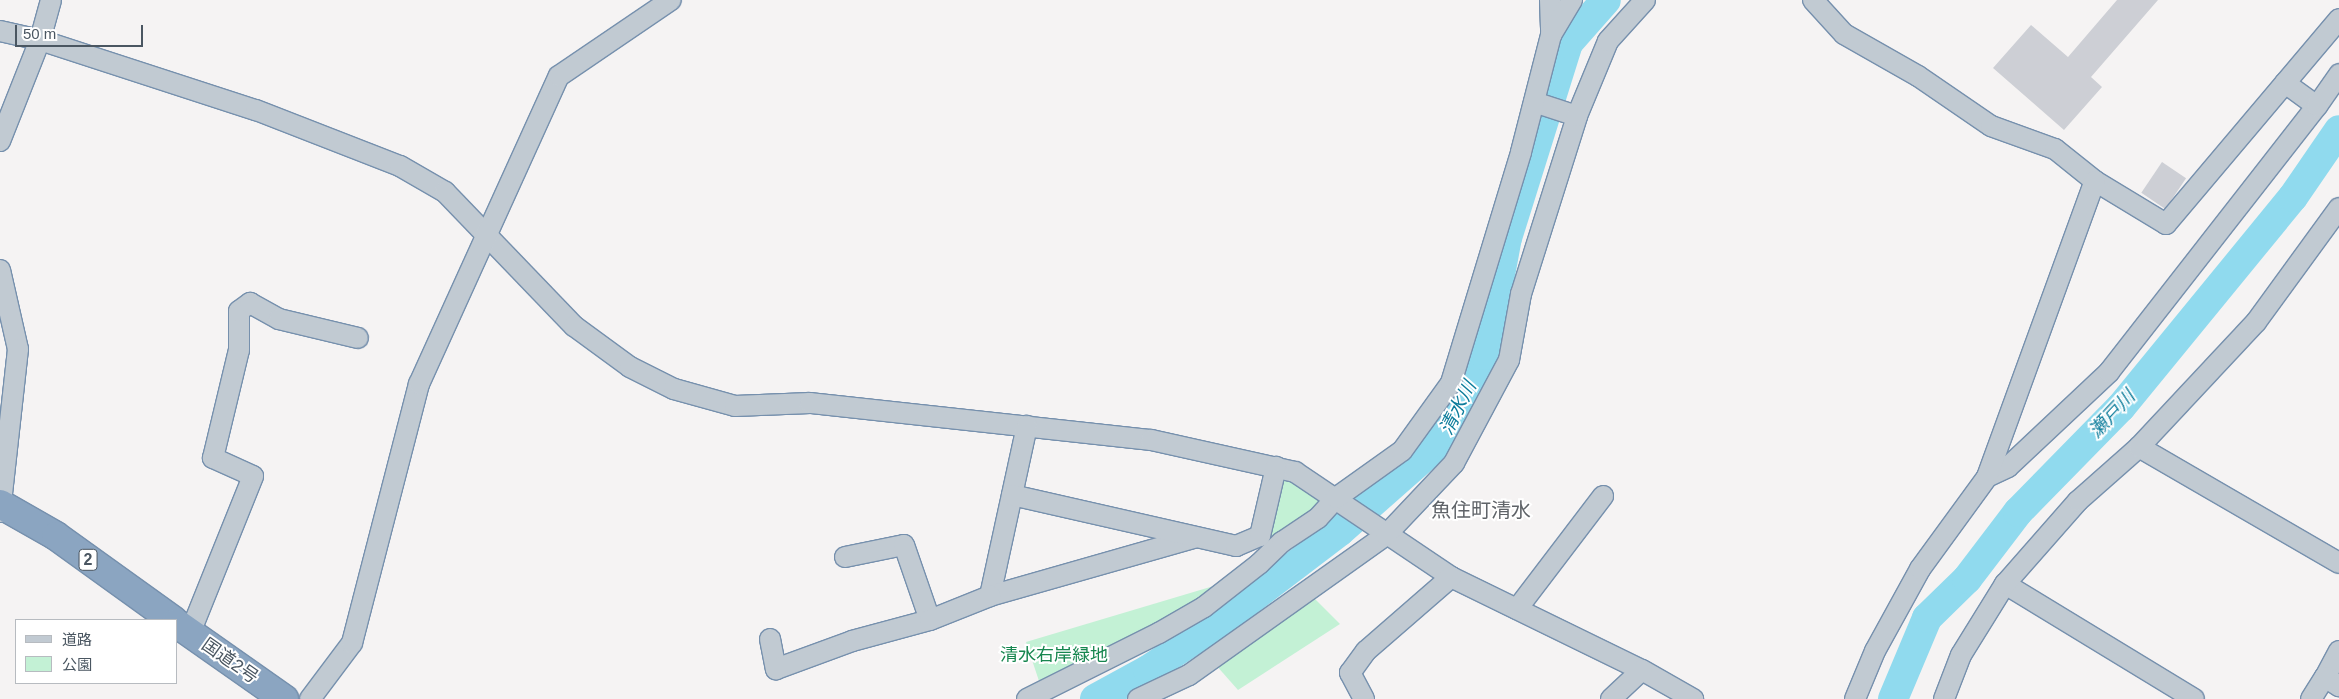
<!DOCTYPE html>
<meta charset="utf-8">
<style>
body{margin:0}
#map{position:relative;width:2339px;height:699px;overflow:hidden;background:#f5f3f3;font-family:Arial,"Noto Sans JP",sans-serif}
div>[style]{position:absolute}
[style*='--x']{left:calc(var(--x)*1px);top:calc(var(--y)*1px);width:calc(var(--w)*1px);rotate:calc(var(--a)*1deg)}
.green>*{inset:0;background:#c3f1d5}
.river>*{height:30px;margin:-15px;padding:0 15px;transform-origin:15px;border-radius:15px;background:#90daee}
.building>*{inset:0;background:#cdcfd5;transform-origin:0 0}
.roads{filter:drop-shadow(1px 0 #7690ad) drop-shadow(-1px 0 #7690ad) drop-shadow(0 1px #7690ad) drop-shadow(0 -1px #7690ad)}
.minor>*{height:20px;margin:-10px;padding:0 10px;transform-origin:10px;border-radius:10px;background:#c1cad2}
.highway>*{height:28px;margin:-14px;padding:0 14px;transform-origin:14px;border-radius:14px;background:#8ba5c1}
span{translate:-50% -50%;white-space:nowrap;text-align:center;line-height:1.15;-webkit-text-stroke:4px #fff;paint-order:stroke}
.shield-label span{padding:1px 4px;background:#fff;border:1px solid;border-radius:4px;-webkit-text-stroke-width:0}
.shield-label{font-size:16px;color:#4a5661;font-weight:700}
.park-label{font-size:18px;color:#17864f}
.street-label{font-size:18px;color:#4a5661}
.water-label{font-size:19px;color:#0c7c9b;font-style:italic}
.quarter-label{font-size:20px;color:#5f6368}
.legend{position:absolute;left:15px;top:619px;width:162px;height:65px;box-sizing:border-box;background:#fff;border:1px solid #b7bbc0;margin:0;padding:6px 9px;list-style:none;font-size:15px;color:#4a5661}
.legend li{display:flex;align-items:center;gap:10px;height:25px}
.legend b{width:25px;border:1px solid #b7bbc0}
.scale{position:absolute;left:15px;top:25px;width:128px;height:22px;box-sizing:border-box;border:2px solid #4a5661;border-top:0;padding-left:6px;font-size:15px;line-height:18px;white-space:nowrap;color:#4a5661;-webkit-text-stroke:4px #fff;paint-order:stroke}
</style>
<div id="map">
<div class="green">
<i style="clip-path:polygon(1287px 478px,1328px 500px,1313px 515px,1268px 539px,1281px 481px)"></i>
<i style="clip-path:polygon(1217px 585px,1144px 633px,1040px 684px,1026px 642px)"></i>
<i style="clip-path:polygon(1313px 597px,1340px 624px,1238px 690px,1215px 664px)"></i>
</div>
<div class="river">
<i style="--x:1095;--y:699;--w:60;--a:-28.7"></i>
<i style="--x:1148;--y:670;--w:89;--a:-33.5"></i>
<i style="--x:1222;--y:621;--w:148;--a:-37.3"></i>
<i style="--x:1340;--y:531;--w:135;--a:-41.4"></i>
<i style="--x:1441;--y:442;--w:97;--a:-63.2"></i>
<i style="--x:1485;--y:355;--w:119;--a:-79.4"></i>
<i style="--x:1507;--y:238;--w:204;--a:-72.6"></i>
<i style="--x:1568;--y:43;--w:57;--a:-48.5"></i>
<i style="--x:1893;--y:699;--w:88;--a:-67.2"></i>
<i style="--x:1927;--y:618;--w:56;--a:-44.3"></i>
<i style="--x:1967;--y:579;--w:84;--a:-52.7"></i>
<i style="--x:2018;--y:512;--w:147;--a:-45.6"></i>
<i style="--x:2121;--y:407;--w:271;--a:-50.7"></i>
<i style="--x:2293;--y:197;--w:81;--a:-55.5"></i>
</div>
<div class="building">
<i style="clip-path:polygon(2117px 0,2158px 0,2091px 77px,2102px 87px,2064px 130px,1993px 68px,2031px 25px,2068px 57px)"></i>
<i style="left:2162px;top:162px;width:29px;height:37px;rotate:34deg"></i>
</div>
<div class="roads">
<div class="minor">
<i style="--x:1550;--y:0;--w:35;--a:88"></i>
<i style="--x:1813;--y:0;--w:46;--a:47.6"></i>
<i style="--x:1844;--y:34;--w:85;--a:29.6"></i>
<i style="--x:1918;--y:76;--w:88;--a:34.4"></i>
<i style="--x:1991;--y:126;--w:68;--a:19.8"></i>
<i style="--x:2055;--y:149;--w:51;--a:38.7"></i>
<i style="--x:2095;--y:181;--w:83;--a:31.2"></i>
<i style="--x:2166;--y:224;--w:268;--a:-49.8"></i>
<i style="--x:0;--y:31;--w:41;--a:12.7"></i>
<i style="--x:40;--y:40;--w:227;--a:18"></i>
<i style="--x:256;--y:110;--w:155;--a:21.3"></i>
<i style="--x:400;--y:166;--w:52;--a:30"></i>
<i style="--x:445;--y:192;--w:186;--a:46.1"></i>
<i style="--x:574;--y:326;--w:69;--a:36.2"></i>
<i style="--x:630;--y:367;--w:49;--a:26.6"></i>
<i style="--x:674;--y:389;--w:63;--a:15.6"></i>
<i style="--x:735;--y:406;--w:75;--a:-2.3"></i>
<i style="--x:810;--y:403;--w:343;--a:6.2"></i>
<i style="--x:1151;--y:440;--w:148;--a:12.5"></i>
<i style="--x:1295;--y:472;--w:188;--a:33.9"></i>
<i style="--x:1451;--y:577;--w:212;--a:26"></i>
<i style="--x:1642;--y:670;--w:59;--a:29.6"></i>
<i style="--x:2285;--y:83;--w:39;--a:36"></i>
<i style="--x:1534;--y:102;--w:45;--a:18"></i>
<i style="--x:0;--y:141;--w:109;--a:-68.4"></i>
<i style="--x:40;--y:40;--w:41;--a:-74.6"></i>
<i style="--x:0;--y:270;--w:81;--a:77.2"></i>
<i style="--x:18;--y:349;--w:164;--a:96.3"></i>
<i style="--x:1027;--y:426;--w:174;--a:102.3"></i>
<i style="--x:990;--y:596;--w:212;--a:-15.9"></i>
<i style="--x:2139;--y:447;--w:231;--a:30.1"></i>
<i style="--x:1987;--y:477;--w:23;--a:-25"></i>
<i style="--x:2008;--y:467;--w:139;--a:-43.2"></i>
<i style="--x:2109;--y:372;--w:338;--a:-52"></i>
<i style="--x:2317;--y:106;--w:39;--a:-55"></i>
<i style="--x:1012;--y:495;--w:230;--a:12.8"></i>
<i style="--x:1236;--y:546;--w:26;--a:-23"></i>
<i style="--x:1260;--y:536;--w:71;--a:-76.9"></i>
<i style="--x:845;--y:557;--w:60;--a:-11.5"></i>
<i style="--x:904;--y:545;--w:79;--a:70.9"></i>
<i style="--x:2005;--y:584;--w:221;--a:31.3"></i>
<i style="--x:1517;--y:609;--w:142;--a:-52.7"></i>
<i style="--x:190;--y:633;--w:169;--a:-68.1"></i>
<i style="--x:253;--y:476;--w:44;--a:-155.8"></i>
<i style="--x:213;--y:458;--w:111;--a:-76.5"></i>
<i style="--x:239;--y:350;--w:39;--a:-90"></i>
<i style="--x:239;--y:311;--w:14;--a:-36"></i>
<i style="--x:250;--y:303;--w:33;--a:29"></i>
<i style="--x:279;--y:319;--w:81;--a:13.5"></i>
<i style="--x:770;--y:639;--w:31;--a:79"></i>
<i style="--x:776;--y:669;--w:81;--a:-20.2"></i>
<i style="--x:852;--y:641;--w:81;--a:-15.1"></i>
<i style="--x:930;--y:620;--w:65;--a:-21.8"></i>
<i style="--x:2339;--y:651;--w:30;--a:118"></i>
<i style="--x:2325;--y:677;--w:17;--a:33"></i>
<i style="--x:310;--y:699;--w:70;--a:-53.1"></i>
<i style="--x:352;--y:643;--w:268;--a:-75.5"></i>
<i style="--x:419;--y:384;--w:338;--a:-65.6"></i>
<i style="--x:559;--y:76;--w:135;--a:-34.2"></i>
<i style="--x:1027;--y:699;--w:148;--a:-26.6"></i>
<i style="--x:1159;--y:633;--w:52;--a:-30"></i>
<i style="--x:1204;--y:607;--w:70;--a:-38"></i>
<i style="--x:1259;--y:564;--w:32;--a:-44"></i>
<i style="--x:1282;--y:542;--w:43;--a:-33.7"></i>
<i style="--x:1318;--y:518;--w:27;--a:-48"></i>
<i style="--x:1336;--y:498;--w:81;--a:-35.5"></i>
<i style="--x:1402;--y:451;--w:84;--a:-54.2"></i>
<i style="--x:1451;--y:383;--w:241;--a:-73.1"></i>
<i style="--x:1521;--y:152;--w:121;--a:-75.6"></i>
<i style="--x:1551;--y:35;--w:41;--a:-59"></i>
<i style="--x:1138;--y:699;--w:56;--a:-25.2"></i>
<i style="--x:1189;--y:675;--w:242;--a:-35.4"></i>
<i style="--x:1386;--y:535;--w:99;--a:-46.6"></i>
<i style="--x:1454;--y:463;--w:117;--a:-61.9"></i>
<i style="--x:1509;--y:360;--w:67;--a:-79.7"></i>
<i style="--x:1521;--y:294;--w:187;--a:-72.5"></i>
<i style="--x:1577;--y:116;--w:81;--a:-67.5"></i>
<i style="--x:1608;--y:41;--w:55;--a:-47.9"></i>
<i style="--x:1364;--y:699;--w:30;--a:-118"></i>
<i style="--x:1350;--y:673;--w:27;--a:-54"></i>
<i style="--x:1366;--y:651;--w:113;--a:-41"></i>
<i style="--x:1611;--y:699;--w:42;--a:-43.1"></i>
<i style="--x:1855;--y:699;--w:52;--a:-67.4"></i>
<i style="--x:1875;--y:651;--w:94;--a:-61.2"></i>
<i style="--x:1920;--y:569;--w:114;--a:-53.9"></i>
<i style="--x:1987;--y:477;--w:315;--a:-70"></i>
<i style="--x:1944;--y:699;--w:47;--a:-68.9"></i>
<i style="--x:1961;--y:655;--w:84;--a:-58.2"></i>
<i style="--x:2005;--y:584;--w:111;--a:-48.7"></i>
<i style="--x:2078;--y:501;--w:81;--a:-41.5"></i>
<i style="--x:2139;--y:447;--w:171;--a:-46.9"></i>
<i style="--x:2256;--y:322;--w:141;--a:-53.9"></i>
<i style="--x:2311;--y:699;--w:26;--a:-58"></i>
</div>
<div class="highway">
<i style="--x:0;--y:504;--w:64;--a:29.7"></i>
<i style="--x:56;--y:536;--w:144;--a:35.7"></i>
<i style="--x:176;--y:623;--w:132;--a:35.1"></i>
</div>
</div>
<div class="shield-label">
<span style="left:88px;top:560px">2</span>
</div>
<div class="park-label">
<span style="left:1054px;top:655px">清水右岸緑地</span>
</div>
<div class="street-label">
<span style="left:230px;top:661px;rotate:35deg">国道2号</span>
</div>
<div class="water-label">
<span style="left:1458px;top:408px;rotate:-63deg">清水川</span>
<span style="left:2112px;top:414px;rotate:-47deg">瀬戸川</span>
</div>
<div class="quarter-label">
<span style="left:1481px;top:510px">魚住町清水</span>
</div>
<ul class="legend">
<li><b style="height:6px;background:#c1cad2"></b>道路</li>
<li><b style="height:14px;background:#c3f1d5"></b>公園</li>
</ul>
<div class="scale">50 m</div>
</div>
